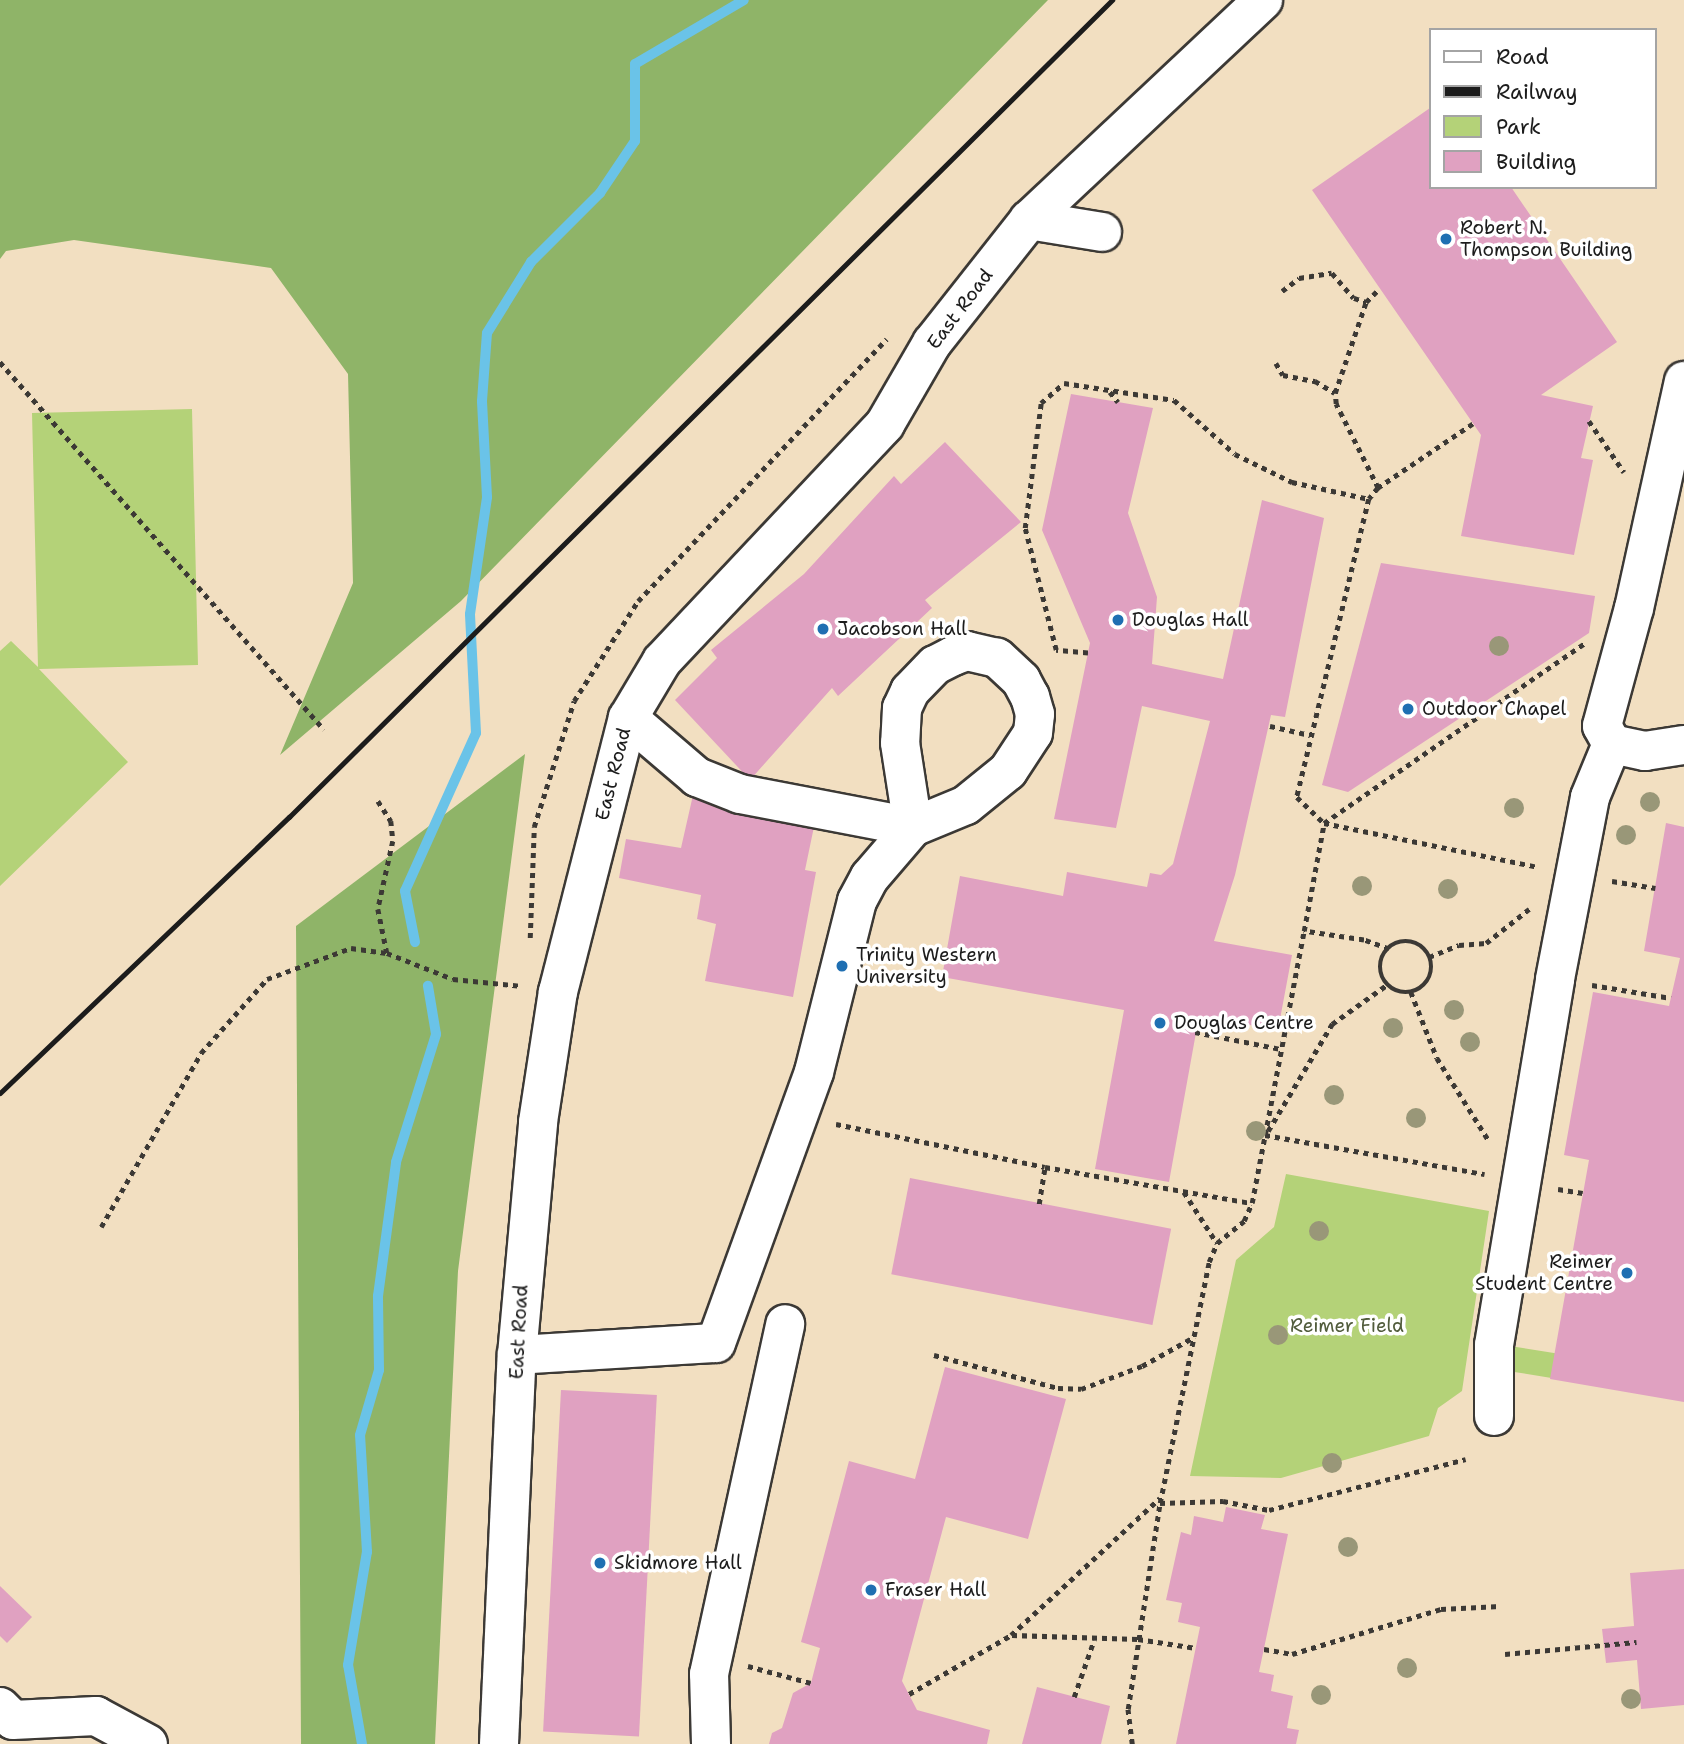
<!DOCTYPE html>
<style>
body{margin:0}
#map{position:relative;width:1684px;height:1744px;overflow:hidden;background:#f2dfc1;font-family:"Shantell Sans",sans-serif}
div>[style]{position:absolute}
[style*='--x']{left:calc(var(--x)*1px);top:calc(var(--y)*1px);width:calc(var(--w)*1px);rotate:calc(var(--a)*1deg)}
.green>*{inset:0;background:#b4d278;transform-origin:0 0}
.forest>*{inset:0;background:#8fb468}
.stream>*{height:10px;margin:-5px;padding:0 5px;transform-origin:5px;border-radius:5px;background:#6ac3e8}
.building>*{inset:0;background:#e0a1c1;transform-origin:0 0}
.path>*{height:4.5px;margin-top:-2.25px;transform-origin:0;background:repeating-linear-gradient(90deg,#3c3935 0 5px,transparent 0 10px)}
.path>.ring{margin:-2.25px;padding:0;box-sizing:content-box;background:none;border:4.5px solid #3c3935;border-radius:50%}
.roads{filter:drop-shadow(2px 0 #3c3935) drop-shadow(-2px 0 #3c3935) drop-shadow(0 2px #3c3935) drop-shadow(0 -2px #3c3935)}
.minor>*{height:38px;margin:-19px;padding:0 19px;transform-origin:19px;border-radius:19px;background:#fff}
.rail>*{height:5px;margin:-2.5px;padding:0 2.5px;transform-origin:2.5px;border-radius:2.5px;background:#1c1c1c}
.trees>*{width:20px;height:20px;margin:-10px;border-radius:50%;background:#999778}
.dots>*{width:19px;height:19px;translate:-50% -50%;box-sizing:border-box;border:4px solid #fff;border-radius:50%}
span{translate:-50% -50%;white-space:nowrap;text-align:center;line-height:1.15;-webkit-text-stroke:7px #fff;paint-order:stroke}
.poi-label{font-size:19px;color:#1c1c1c}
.left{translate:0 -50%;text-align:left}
.right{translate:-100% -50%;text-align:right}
.street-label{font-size:19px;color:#1c1c1c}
.park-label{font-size:19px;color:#515c3c}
.legend{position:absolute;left:1429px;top:28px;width:228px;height:161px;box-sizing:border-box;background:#fff;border:2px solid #a4a4a4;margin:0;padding:9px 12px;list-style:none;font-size:21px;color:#1c1c1c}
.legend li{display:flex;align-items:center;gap:14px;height:35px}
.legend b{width:35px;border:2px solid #a4a4a4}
</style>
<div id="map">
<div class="green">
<i style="clip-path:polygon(192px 409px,198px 665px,39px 669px,128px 762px,0 886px,0 651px,11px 641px,38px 667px,32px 413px)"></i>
<i style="clip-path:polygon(1286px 1174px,1489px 1211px,1462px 1391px,1438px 1408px,1429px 1436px,1281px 1478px,1190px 1476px,1236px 1260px,1274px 1227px)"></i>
<i style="left:1510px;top:1346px;width:46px;height:25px;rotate:9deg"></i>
</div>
<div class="forest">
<i style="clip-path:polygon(0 0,1048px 0,461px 601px,280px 755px,353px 583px,348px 374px,271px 268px,74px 240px,6px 251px,0 259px)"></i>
<i style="clip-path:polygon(525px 754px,458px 1271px,435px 1744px,301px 1744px,296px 926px)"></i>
</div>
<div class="stream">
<i style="--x:415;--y:942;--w:52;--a:-101.1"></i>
<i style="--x:405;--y:891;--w:173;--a:-65.8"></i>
<i style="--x:476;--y:733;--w:119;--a:-92.9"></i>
<i style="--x:470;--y:614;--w:118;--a:-81.7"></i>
<i style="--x:487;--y:497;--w:96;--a:-93"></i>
<i style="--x:482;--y:401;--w:68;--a:-85.8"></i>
<i style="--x:487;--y:333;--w:84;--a:-58.2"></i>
<i style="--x:531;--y:262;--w:98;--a:-45"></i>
<i style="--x:600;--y:193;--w:63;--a:-56.1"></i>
<i style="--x:635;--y:141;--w:77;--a:-90"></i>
<i style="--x:635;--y:64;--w:126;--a:-30.4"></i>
<i style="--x:362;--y:1744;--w:80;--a:-100"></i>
<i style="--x:348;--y:1665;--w:115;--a:-80.5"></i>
<i style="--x:367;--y:1552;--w:117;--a:-93.4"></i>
<i style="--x:360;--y:1435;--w:68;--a:-73.7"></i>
<i style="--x:379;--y:1370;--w:74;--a:-90.8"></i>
<i style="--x:378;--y:1296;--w:135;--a:-82.3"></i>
<i style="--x:396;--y:1162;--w:134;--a:-72.6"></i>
<i style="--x:436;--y:1034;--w:49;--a:-99.5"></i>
</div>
<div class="building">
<i style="clip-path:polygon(1430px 108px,1430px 187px,1511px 187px,1617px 342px,1541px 395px,1593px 406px,1581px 458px,1593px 460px,1574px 555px,1461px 536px,1481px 435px,1312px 190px)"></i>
<i style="clip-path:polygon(1071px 394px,1153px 408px,1128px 513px,1157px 597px,1152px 664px,1223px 679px,1262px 500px,1324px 518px,1285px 717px,1271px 715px,1235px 875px,1214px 941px,1292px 955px,1278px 1030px,1199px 1016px,1169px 1182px,1095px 1169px,1124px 1010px,942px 977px,960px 876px,1063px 896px,1067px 872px,1147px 887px,1150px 873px,1161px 875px,1173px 864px,1210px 721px,1142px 706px,1116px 828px,1054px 819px,1090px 643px,1042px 530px)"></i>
<i style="clip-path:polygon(945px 442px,1021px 522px,925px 600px,932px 608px,838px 696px,832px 688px,750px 780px,675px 700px,717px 658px,711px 650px,804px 574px,894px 476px,901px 484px)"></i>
<i style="clip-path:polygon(1381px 563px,1595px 596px,1589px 633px,1348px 792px,1322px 785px)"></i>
<i style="clip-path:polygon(693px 795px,816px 817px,805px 870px,816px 872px,793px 997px,705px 981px,716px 924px,697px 919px,701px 895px,619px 878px,626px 839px,681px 848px)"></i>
<i style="clip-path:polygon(1666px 823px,1684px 827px,1684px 1402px,1550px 1379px,1589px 1160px,1564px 1155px,1593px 992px,1669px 1006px,1680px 958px,1644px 951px)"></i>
<i style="left:910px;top:1178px;width:266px;height:98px;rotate:11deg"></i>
<i style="clip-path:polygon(945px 1367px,1066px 1399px,1028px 1539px,946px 1517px,902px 1681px,917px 1710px,990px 1730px,987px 1744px,769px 1744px,772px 1733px,782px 1728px,793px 1693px,811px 1683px,820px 1648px,801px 1642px,849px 1461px,915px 1479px)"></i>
<i style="left:561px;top:1390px;width:96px;height:342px;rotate:3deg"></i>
<i style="clip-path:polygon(1226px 1507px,1265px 1515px,1261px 1529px,1288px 1534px,1259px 1672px,1274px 1675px,1271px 1691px,1293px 1696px,1287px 1728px,1299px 1730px,1296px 1744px,1176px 1744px,1200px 1627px,1178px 1622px,1182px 1603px,1166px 1600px,1181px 1532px,1191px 1535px,1194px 1516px,1223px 1522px)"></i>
<i style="clip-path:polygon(1684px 1569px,1684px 1705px,1641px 1709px,1637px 1660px,1606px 1663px,1602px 1629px,1634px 1626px,1630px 1573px)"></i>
<i style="clip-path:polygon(0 1586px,32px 1617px,7px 1643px,0 1636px)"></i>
<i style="clip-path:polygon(1037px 1687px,1110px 1706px,1101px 1744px,1022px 1744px)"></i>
</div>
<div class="path">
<i style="--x:1282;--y:291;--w:21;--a:-37"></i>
<i style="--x:1299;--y:278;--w:33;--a:-9"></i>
<i style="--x:1332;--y:273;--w:33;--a:49"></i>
<i style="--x:1354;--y:298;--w:13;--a:18"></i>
<i style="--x:0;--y:362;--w:490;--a:48.6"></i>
<i style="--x:1276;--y:363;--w:14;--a:60"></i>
<i style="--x:1283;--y:375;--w:33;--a:11"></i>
<i style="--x:1315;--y:381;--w:23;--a:31"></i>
<i style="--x:1110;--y:392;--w:13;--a:51"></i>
<i style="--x:1589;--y:421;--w:62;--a:55.5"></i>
<i style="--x:1473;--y:424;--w:115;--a:146"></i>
<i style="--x:1378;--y:488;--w:14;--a:129"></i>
<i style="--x:1369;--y:499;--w:307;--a:103.6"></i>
<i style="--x:1297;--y:797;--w:37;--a:44"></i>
<i style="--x:1324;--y:823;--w:218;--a:11.6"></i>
<i style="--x:1378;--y:488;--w:94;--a:-116.6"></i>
<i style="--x:1336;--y:404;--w:11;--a:-95"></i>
<i style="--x:1335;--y:393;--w:96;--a:-71.2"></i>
<i style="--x:1366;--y:302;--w:20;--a:-45"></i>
<i style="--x:1088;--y:653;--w:32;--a:-175"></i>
<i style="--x:1056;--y:650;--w:126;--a:-104.3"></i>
<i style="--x:1025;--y:528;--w:126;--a:-82.7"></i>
<i style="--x:1041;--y:403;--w:30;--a:-41"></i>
<i style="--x:1064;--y:383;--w:111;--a:8.8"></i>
<i style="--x:1174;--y:400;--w:81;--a:41.5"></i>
<i style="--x:1235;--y:454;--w:64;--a:26.2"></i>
<i style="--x:1292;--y:482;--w:79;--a:12.4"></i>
<i style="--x:1270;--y:726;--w:41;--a:12.7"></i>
<i style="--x:378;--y:801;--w:24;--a:57"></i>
<i style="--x:391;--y:821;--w:20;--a:84"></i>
<i style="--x:393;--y:841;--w:70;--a:102.4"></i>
<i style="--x:378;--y:909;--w:45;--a:78.4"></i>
<i style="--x:1612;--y:881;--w:44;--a:9.2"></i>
<i style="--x:530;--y:938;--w:111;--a:-87.9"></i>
<i style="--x:534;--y:827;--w:132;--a:-72.4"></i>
<i style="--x:574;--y:701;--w:119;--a:-57.4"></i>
<i style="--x:638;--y:601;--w:361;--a:-46.5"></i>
<i class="ring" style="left:1380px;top:941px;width:47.5px;height:47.5px"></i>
<i style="--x:1389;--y:949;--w:27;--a:-160"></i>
<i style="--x:1364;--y:940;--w:61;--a:-171.5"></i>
<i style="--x:1304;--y:931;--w:110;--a:-79.5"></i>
<i style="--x:1324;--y:823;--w:317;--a:-34.6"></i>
<i style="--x:1429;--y:957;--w:32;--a:-22"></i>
<i style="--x:1459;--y:945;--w:27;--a:-4"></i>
<i style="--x:1486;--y:943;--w:55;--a:-38.3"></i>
<i style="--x:1592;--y:985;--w:80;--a:9.3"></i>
<i style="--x:1411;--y:992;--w:71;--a:68.5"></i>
<i style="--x:1437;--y:1058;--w:98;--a:57.9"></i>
<i style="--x:1195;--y:1032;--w:88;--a:11.2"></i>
<i style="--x:836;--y:1124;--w:213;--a:11.6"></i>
<i style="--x:1045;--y:1167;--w:210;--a:9.9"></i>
<i style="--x:1252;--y:1203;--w:69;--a:-79.2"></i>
<i style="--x:1265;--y:1135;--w:223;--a:10.1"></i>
<i style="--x:1268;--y:1131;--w:125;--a:-59.1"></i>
<i style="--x:1332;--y:1024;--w:69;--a:-35.5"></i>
<i style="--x:1265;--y:1135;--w:208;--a:-79.2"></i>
<i style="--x:1558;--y:1189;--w:25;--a:9"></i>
<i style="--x:1184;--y:1192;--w:61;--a:57.1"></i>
<i style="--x:1039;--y:1204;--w:37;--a:-81"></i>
<i style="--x:101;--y:1227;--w:201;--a:-60.1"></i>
<i style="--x:201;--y:1053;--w:99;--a:-48.3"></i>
<i style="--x:267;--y:979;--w:90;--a:-20.3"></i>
<i style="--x:351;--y:948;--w:36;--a:8"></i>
<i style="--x:387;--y:953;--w:71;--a:21.5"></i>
<i style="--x:453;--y:979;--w:69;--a:5.8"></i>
<i style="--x:934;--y:1355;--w:128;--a:14.9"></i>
<i style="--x:1058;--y:1388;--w:23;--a:2"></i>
<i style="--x:1081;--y:1389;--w:65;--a:-20.7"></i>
<i style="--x:1142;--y:1366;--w:60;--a:-29.1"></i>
<i style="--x:1160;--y:1503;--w:63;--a:-1.8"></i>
<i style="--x:1223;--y:1501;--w:47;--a:11.1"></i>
<i style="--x:1269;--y:1510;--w:203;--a:-14.5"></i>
<i style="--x:1012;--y:1635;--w:126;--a:1.8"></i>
<i style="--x:1138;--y:1639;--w:59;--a:8.8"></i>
<i style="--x:1264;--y:1649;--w:28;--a:10"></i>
<i style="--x:1292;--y:1654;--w:156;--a:-16.8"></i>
<i style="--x:1441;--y:1609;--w:59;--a:-2.9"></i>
<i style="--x:1505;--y:1654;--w:132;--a:-5.2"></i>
<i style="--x:748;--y:1666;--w:65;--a:15.1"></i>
<i style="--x:909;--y:1694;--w:118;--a:-30"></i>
<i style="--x:1011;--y:1635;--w:202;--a:-42.6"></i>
<i style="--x:1074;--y:1697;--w:60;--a:-70.7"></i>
<i style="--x:1132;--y:1744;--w:35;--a:-97"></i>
<i style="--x:1128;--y:1709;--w:208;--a:-81.2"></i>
<i style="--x:1160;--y:1503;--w:246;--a:-78.5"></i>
<i style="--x:1209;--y:1262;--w:21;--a:-67"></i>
<i style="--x:1217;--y:1243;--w:35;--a:-39"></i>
<i style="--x:1244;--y:1221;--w:20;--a:-66"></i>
</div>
<div class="roads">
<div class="minor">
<i style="--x:1029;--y:220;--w:74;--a:9.3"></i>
<i style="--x:1684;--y:381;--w:232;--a:102.4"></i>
<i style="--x:1634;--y:608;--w:122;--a:105.2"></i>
<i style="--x:1602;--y:726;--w:21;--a:61"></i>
<i style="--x:1612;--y:744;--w:34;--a:12"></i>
<i style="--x:1645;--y:751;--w:39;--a:-9"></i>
<i style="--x:628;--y:718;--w:91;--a:40.5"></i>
<i style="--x:697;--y:777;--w:46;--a:21.6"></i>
<i style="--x:740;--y:794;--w:176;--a:10.8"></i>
<i style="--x:517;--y:1355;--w:199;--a:-3.5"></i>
<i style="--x:716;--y:1343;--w:288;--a:-70.1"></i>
<i style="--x:814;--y:1072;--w:176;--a:-75.9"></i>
<i style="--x:857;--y:901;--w:27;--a:-62"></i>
<i style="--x:870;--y:877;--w:66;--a:-49.3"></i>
<i style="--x:913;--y:827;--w:57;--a:-22.5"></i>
<i style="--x:966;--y:805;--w:54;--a:-39"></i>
<i style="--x:1008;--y:771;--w:45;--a:-56.7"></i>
<i style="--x:1033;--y:733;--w:19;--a:-84"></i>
<i style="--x:1035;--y:714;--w:18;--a:-106"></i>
<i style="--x:1030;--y:697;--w:19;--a:-118"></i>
<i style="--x:1021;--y:680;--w:33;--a:-137"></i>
<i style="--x:997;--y:658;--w:31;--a:-167"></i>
<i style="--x:967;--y:651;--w:15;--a:160"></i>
<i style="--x:953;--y:656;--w:20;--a:153"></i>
<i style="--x:935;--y:665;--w:36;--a:134"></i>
<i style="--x:910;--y:691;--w:19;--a:115"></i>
<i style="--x:902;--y:708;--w:35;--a:93"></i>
<i style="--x:900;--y:743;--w:85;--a:81.2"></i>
<i style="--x:1494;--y:1416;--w:71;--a:-90"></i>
<i style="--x:1494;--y:1345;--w:371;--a:-80.5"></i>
<i style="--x:1555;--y:979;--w:185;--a:-79.1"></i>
<i style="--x:1590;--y:797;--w:57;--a:-67.5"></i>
<i style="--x:0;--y:1707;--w:18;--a:45"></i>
<i style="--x:13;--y:1720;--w:83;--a:-2.8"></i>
<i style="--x:96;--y:1716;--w:59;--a:28.3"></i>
<i style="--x:499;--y:1744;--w:389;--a:-87.4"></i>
<i style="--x:517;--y:1355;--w:234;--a:-84.8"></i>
<i style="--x:538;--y:1122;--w:132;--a:-81.3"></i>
<i style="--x:558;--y:992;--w:283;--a:-75.7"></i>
<i style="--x:628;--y:718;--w:66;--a:-59.2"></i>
<i style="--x:662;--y:661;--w:325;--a:-46.7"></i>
<i style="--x:885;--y:424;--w:94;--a:-59.9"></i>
<i style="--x:932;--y:343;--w:157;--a:-51.7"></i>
<i style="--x:1029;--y:220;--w:321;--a:-43.2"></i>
<i style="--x:711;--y:1744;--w:70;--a:-91.6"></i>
<i style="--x:709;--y:1674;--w:358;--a:-77.7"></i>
</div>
</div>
<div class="rail">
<i style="--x:0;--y:1093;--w:400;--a:-43.7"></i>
<i style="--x:289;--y:817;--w:1160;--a:-44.79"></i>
</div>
<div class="trees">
<i style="left:1499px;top:646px"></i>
<i style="left:1650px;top:802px"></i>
<i style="left:1514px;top:808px"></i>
<i style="left:1626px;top:835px"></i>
<i style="left:1362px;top:886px"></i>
<i style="left:1448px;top:889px"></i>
<i style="left:1454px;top:1010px"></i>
<i style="left:1393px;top:1028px"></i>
<i style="left:1470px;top:1042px"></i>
<i style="left:1334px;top:1095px"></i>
<i style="left:1416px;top:1118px"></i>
<i style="left:1256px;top:1131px"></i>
<i style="left:1319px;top:1231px"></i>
<i style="left:1278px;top:1335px"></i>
<i style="left:1332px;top:1463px"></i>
<i style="left:1348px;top:1547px"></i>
<i style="left:1407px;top:1668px"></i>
<i style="left:1321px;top:1695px"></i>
<i style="left:1631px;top:1699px"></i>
</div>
<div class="dots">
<i style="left:1446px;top:239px;background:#1f6fb2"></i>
<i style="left:1118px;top:620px;background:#1f6fb2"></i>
<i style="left:823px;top:629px;background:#1f6fb2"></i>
<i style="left:1408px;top:709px;background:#1f6fb2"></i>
<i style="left:842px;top:966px;background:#1f6fb2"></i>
<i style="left:1160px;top:1023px;background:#1f6fb2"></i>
<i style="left:1627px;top:1273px;background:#1f6fb2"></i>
<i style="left:600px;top:1563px;background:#1f6fb2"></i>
<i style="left:871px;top:1590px;background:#1f6fb2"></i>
</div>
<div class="poi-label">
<span class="left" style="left:1460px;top:239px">Robert N.<br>Thompson Building</span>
<span class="left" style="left:1132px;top:620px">Douglas Hall</span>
<span class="left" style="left:837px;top:629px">Jacobson Hall</span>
<span class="left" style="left:1422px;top:709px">Outdoor Chapel</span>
<span class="left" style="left:856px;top:966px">Trinity Western<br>University</span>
<span class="left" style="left:1174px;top:1023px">Douglas Centre</span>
<span class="right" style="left:1613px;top:1273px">Reimer<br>Student Centre</span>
<span class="left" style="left:614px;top:1563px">Skidmore Hall</span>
<span class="left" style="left:885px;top:1590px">Fraser Hall</span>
</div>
<div class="street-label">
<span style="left:960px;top:309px;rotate:-53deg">East Road</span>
<span style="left:613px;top:774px;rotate:-76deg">East Road</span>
<span style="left:519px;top:1332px;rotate:-87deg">East Road</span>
</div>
<div class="park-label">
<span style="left:1347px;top:1326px">Reimer Field</span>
</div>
<ul class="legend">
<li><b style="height:9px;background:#fff"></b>Road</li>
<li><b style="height:9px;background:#1c1c1c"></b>Railway</li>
<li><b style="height:19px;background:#b4d278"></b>Park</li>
<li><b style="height:19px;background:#e0a1c1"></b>Building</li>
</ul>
</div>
